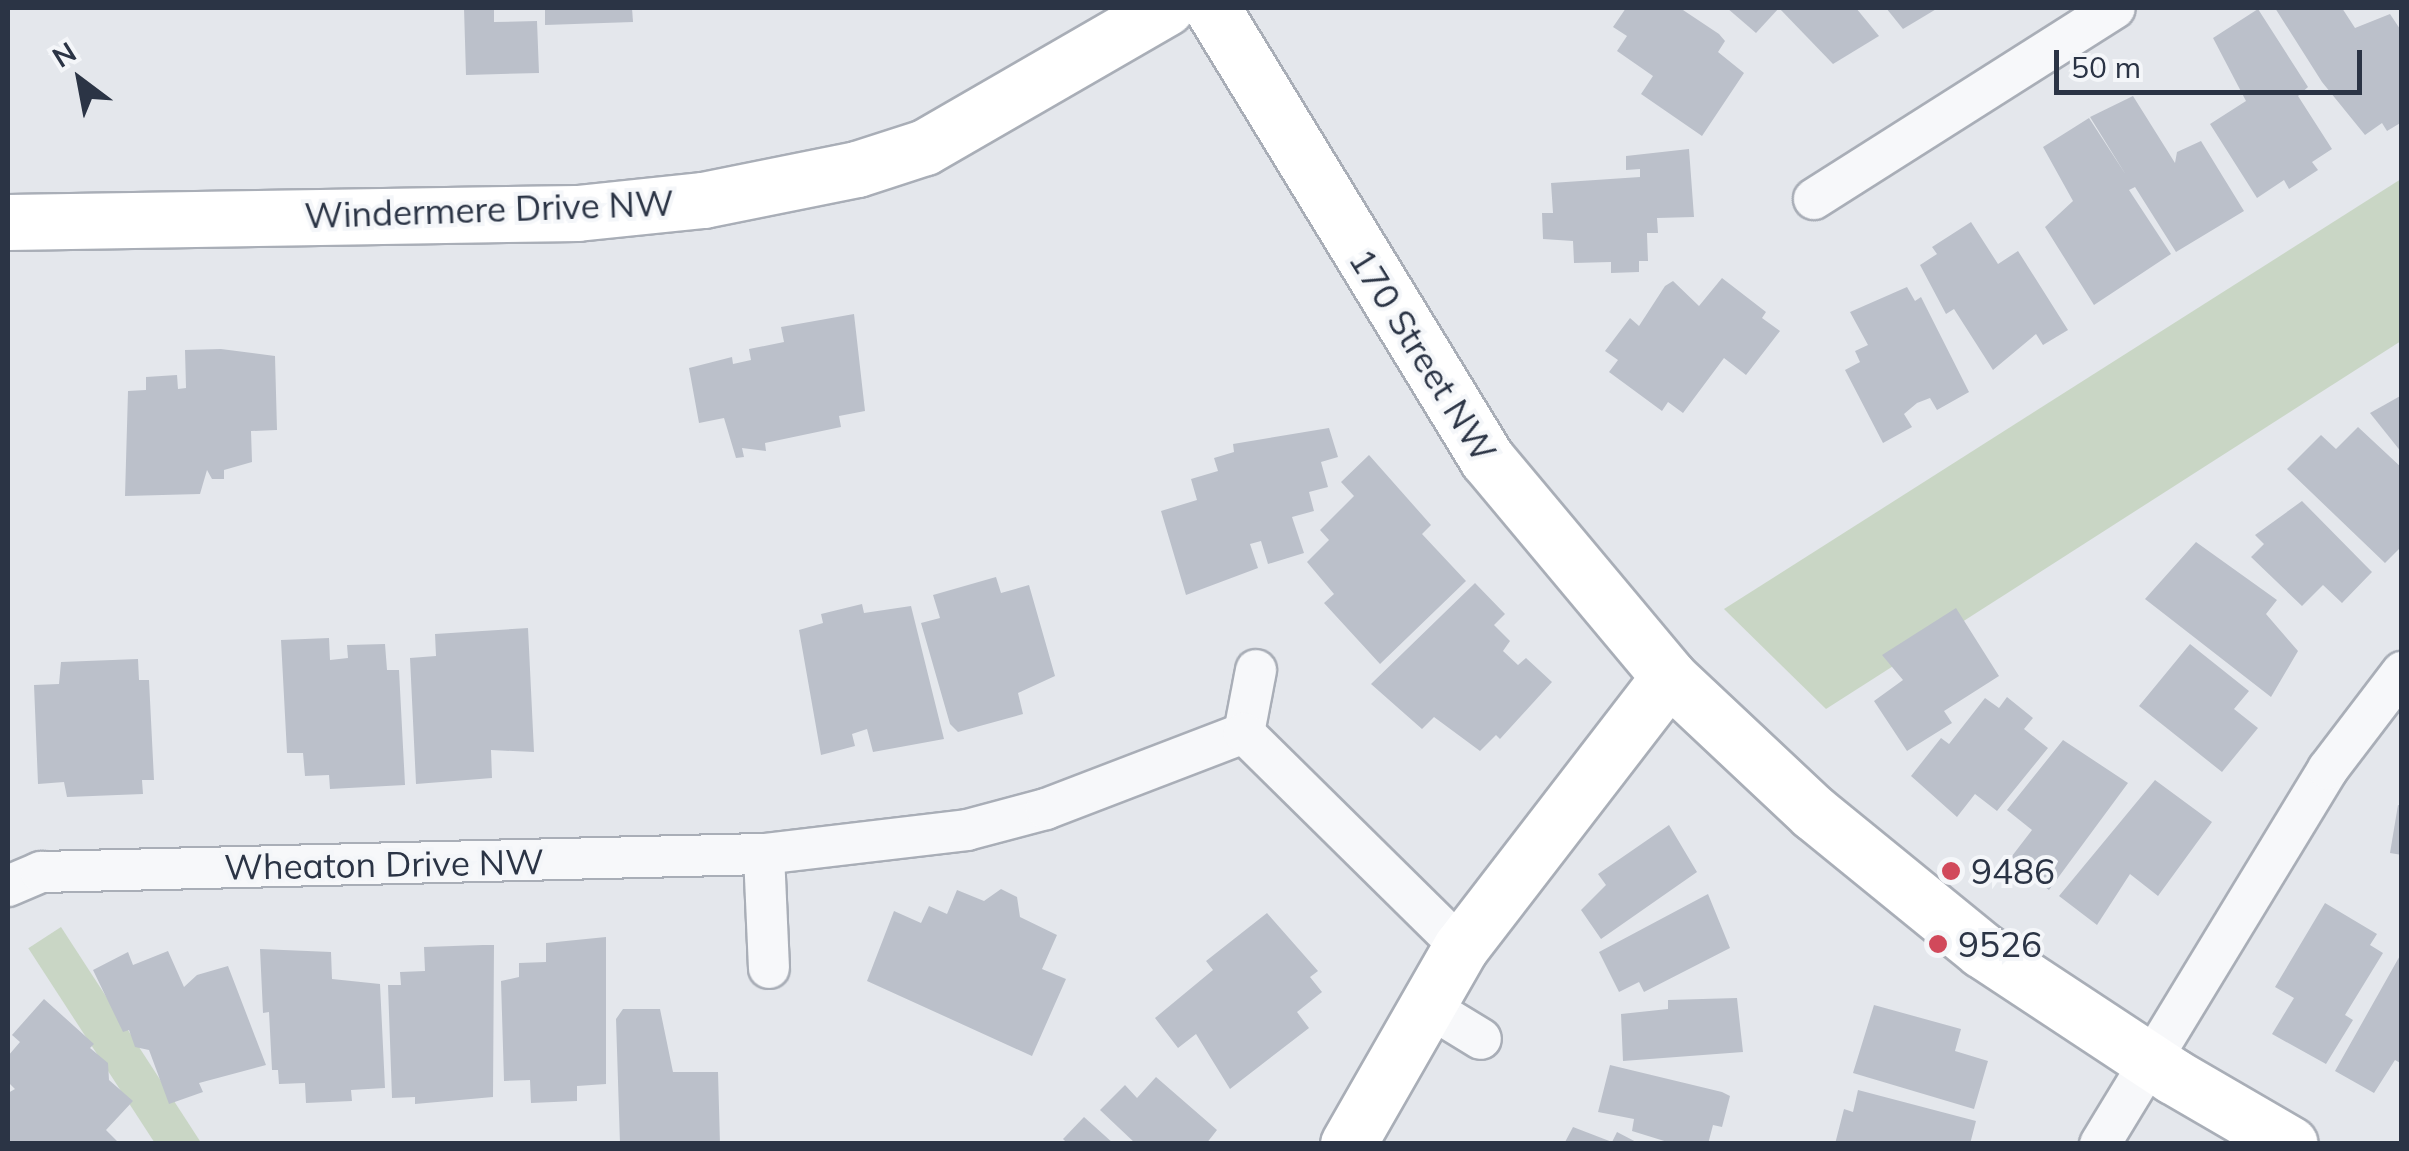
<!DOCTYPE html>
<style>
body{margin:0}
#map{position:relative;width:2409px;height:1151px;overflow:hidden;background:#e4e7ec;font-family:Mulish,sans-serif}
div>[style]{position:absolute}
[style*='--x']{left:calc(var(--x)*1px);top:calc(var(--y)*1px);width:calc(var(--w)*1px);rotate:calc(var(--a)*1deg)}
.green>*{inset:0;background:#c9d6c5;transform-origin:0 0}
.building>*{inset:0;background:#bbc0ca}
.roads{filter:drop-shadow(2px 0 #a9aeb7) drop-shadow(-2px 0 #a9aeb7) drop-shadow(0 2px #a9aeb7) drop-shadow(0 -2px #a9aeb7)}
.street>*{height:40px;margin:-20px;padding:0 20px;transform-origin:20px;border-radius:20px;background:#f7f8fa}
.secondary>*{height:55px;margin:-27.5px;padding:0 27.5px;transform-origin:27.5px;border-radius:27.5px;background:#fff}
.dots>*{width:28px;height:28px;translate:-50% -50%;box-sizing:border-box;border:5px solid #f4f6f9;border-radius:50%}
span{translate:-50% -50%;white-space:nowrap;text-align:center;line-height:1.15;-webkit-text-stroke:8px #f4f6f9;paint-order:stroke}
.street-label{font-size:35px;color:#2b3445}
.poi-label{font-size:35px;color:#2b3445}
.left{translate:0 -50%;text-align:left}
.frame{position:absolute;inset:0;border:10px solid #2b3445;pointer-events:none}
.north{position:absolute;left:30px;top:30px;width:100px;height:100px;-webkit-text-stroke:8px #f4f6f9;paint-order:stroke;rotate:328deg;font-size:28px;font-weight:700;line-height:40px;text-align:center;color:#2b3445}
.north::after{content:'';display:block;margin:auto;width:35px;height:45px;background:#2b3445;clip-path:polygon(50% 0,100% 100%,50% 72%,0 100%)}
.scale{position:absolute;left:2054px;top:50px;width:308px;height:45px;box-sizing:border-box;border:5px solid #2b3445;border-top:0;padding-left:12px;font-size:30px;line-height:35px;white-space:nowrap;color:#2b3445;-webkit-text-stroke:8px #f4f6f9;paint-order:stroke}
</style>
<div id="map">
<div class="green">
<i style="clip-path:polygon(2401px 179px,2401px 341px,1826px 709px,1724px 609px)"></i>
<i style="left:61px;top:927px;width:256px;height:39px;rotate:57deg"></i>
</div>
<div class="building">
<i style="clip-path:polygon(464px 8px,494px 8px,494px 22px,537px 21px,539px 73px,466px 75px)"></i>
<i style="clip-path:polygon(545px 8px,632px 8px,633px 22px,545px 25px)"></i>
<i style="clip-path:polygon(1626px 8px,1680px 8px,1719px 34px,1725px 41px,1718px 52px,1744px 73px,1702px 136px,1641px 94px,1653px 76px,1617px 51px,1627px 36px,1613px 27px)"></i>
<i style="clip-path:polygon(1727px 8px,1779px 8px,1756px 33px)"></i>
<i style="clip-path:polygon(1779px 8px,1856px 8px,1879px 36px,1833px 64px)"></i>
<i style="clip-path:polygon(1886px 8px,1938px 8px,1903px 29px)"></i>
<i style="clip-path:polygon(2275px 8px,2342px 8px,2355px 28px,2390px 14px,2402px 32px,2402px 122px,2387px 131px,2382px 123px,2365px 135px,2322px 82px)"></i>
<i style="clip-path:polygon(2258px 9px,2308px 87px,2298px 96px,2332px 149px,2312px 162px,2318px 170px,2289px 189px,2284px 180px,2257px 198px,2210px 124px,2246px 101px,2213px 38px)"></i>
<i style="clip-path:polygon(2133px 96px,2175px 163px,2177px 152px,2201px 141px,2244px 211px,2176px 252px,2135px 187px,2129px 190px,2171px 254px,2094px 305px,2045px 227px,2073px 201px,2043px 147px,2089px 118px,2126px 175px,2090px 117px)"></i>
<i style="clip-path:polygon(1689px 149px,1694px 217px,1657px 218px,1658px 233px,1647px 233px,1648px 261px,1639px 261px,1639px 272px,1611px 273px,1611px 262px,1574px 263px,1573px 241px,1543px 239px,1542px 213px,1553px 213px,1551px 183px,1640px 177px,1640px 169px,1626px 170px,1626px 156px)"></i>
<i style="clip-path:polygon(1971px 222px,1998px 264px,2018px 251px,2068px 330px,2043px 345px,2036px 334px,1993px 370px,1954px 309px,1946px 314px,1920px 265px,1937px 254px,1932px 247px)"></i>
<i style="clip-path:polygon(1722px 278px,1766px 312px,1762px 318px,1780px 331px,1746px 375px,1724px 358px,1683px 413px,1668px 402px,1662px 411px,1609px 372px,1618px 360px,1605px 351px,1630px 318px,1639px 326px,1665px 286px,1673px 281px,1699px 306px)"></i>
<i style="clip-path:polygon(1907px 287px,1915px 301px,1921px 297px,1969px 392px,1937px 410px,1930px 398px,1917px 403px,1904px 414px,1912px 427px,1883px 443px,1845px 370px,1860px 362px,1855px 351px,1868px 345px,1850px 312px)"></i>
<i style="clip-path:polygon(854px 314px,865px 411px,839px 416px,841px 427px,765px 443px,766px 451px,742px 448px,744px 457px,736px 458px,724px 418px,699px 423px,689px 368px,732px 357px,733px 364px,751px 360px,749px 349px,784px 342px,781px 327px)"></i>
<i style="clip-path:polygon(221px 349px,275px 356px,277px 430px,251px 431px,252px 462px,224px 470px,224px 479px,212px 479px,207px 470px,200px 494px,125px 496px,128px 391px,146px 390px,146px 377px,177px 375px,178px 389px,186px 388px,185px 350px)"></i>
<i style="clip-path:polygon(2402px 395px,2402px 453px,2370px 413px)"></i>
<i style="clip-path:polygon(2358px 427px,2402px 468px,2402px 546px,2385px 563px,2287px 469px,2321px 435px,2336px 449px)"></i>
<i style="clip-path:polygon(1329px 428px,1338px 457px,1321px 462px,1328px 487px,1309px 492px,1314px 511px,1292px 517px,1304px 553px,1268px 564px,1261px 541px,1250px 544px,1258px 568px,1186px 595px,1161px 511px,1197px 500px,1191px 479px,1218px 471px,1214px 458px,1234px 452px,1233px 444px)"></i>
<i style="clip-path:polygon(1369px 455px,1431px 525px,1422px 534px,1466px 581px,1380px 664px,1324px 603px,1334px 594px,1307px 562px,1329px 540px,1320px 530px,1354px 496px,1341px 482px)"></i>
<i style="clip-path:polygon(2302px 501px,2372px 572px,2342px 603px,2323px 585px,2302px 606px,2251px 557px,2264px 544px,2255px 535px)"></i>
<i style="clip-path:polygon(2196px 542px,2277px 600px,2266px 614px,2298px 651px,2271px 697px,2145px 599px)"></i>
<i style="clip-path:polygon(996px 577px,1001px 593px,1029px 585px,1055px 676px,1018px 693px,1023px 714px,958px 732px,950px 724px,921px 623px,940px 618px,933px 595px)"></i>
<i style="clip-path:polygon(1475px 583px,1505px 614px,1494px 625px,1510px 641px,1503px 651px,1518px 665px,1526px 658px,1552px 682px,1500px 739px,1496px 735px,1480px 751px,1434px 717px,1422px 729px,1371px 684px)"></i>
<i style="clip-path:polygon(862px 604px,864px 613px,911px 606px,944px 739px,873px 752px,867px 729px,852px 734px,855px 746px,821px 755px,799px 630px,823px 623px,821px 614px)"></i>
<i style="clip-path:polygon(1956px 608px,1999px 676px,1944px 711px,1952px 723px,1907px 751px,1874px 701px,1903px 680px,1882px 655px)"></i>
<i style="clip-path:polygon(528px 628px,534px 752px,491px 750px,492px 778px,416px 784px,410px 658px,436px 656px,435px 634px)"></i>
<i style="clip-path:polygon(329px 638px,330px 660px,348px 658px,347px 645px,385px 644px,387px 670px,399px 670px,405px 785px,330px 789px,329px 775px,305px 776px,303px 753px,287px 753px,281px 640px)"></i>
<i style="clip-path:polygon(2190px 644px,2249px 691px,2234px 709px,2258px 728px,2222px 772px,2139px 706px)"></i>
<i style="clip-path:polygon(138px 659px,139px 680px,149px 680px,154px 780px,142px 780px,143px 794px,67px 797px,64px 782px,38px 784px,34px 685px,59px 684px,61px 662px)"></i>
<i style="clip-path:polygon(2007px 697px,2033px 718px,2024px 729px,2048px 748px,1997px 811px,1975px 794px,1957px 817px,1911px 776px,1941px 738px,1949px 744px,1985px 698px,1999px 708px)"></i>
<i style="clip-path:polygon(2063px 740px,2128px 783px,2049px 890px,2015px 863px,2012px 856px,2032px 830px,2007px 810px)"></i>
<i style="clip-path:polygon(2155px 780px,2212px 822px,2158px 896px,2130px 874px,2097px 925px,2059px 896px)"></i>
<i style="clip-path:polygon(2398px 805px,2402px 806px,2402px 855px,2390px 853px)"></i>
<i style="clip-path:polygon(1669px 825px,1697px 872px,1601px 939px,1581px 910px,1606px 885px,1598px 874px)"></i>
<i style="clip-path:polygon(1001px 889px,1017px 897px,1020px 917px,1057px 935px,1042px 969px,1066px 979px,1032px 1056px,867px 981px,894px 911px,921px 923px,929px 906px,947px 914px,957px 890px,984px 901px)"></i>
<i style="clip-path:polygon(1708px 894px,1730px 948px,1644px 992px,1639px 982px,1619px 992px,1599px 952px)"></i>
<i style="clip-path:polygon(2325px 903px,2377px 934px,2370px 945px,2383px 953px,2345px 1015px,2353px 1020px,2326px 1064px,2272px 1034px,2294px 998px,2275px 987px)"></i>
<i style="clip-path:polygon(1267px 913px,1318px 971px,1310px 977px,1322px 992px,1297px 1012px,1309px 1028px,1230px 1089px,1196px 1034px,1178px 1048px,1155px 1018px,1213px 970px,1206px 961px)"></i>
<i style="clip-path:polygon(606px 937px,606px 1084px,577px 1086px,577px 1101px,531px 1103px,530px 1080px,504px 1081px,501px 981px,519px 977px,519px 963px,546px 962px,546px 943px)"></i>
<i style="clip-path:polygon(483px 945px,494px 945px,493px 1097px,415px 1104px,415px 1097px,392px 1098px,388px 985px,401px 985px,400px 972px,425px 971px,424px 947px)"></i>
<i style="clip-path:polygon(260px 949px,331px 952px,332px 979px,380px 984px,385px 1088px,351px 1090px,352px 1101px,306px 1103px,305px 1083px,279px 1084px,278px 1070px,272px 1070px,269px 1012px,263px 1013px)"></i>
<i style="clip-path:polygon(168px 951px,184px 987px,197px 975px,228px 966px,266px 1065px,199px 1083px,203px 1092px,169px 1104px,149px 1050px,135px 1047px,129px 1030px,123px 1032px,93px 970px,128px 952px,133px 965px)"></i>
<i style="clip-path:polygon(2402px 952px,2402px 1064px,2395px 1060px,2374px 1093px,2335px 1071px)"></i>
<i style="clip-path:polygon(1737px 998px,1743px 1052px,1623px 1061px,1621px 1014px,1668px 1009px,1668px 1000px)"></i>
<i style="clip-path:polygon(44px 999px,94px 1044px,90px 1048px,108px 1063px,109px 1080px,133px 1101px,106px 1130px,120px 1144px,8px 1144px,8px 1093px,15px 1089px,8px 1082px,8px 1056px,20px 1042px,12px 1035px)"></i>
<i style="clip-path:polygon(1874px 1005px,1961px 1029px,1955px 1051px,1988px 1061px,1974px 1109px,1853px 1073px)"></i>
<i style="clip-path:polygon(623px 1009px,660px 1009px,673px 1072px,718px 1072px,720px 1144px,620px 1144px,616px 1019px)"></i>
<i style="clip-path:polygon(1610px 1065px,1722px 1092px,1730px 1096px,1722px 1127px,1713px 1125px,1708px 1144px,1674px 1144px,1632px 1131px,1634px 1119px,1598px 1112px)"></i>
<i style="clip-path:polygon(1156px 1077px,1217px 1130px,1206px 1144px,1136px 1144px,1100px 1110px,1125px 1085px,1137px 1098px)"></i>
<i style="clip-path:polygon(1858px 1090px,1976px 1121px,1970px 1144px,1835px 1144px,1844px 1109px,1853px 1112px)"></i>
<i style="clip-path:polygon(1084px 1117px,1114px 1144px,1068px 1144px,1063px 1139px)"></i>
<i style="clip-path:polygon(1573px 1127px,1612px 1142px,1617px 1132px,1640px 1144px,1564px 1144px)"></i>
</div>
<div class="roads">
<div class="street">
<i style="--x:1814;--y:199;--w:356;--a:-32.4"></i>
<i style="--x:1244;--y:733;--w:64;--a:-79.2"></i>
<i style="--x:764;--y:854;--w:114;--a:87.5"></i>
<i style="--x:8;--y:886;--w:36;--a:-23"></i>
<i style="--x:41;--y:872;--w:723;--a:-1.43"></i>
<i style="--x:764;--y:854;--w:204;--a:-6.7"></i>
<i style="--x:967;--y:830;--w:82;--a:-14.9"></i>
<i style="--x:1046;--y:809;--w:212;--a:-21"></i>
<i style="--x:1244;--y:733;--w:305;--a:44.6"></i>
<i style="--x:1427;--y:1006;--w:63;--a:31.4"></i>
<i style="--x:2100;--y:1144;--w:439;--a:-58.7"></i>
<i style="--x:2328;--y:769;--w:122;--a:-52.7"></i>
</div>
<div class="secondary">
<i style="--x:1212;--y:8;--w:528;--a:58.63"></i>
<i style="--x:1487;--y:459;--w:284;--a:50.1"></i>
<i style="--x:1669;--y:677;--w:199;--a:43.2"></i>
<i style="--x:1814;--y:813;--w:217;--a:39.2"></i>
<i style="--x:1982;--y:950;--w:229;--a:33.4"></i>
<i style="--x:2173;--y:1076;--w:135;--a:30.2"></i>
<i style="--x:8;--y:222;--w:569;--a:-0.91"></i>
<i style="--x:577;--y:213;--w:127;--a:-5.9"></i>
<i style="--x:703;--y:200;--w:157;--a:-11.4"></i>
<i style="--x:857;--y:169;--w:71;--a:-17.9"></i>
<i style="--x:925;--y:147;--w:278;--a:-30"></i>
<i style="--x:1348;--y:1144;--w:227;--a:-60.2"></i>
<i style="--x:1461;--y:947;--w:341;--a:-52.4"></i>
</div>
</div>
<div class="dots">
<i style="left:1951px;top:871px;background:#d1495b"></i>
<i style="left:1938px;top:944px;background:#d1495b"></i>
</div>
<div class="street-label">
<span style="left:489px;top:209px;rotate:-2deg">Windermere Drive NW</span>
<span style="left:1423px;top:355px;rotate:58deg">170 Street NW</span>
<span style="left:384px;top:864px;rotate:-1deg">Wheaton Drive NW</span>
</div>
<div class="poi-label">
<span class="left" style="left:1971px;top:871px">9486</span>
<span class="left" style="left:1958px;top:944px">9526</span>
</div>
<div class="frame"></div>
<div class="north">N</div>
<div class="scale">50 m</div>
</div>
